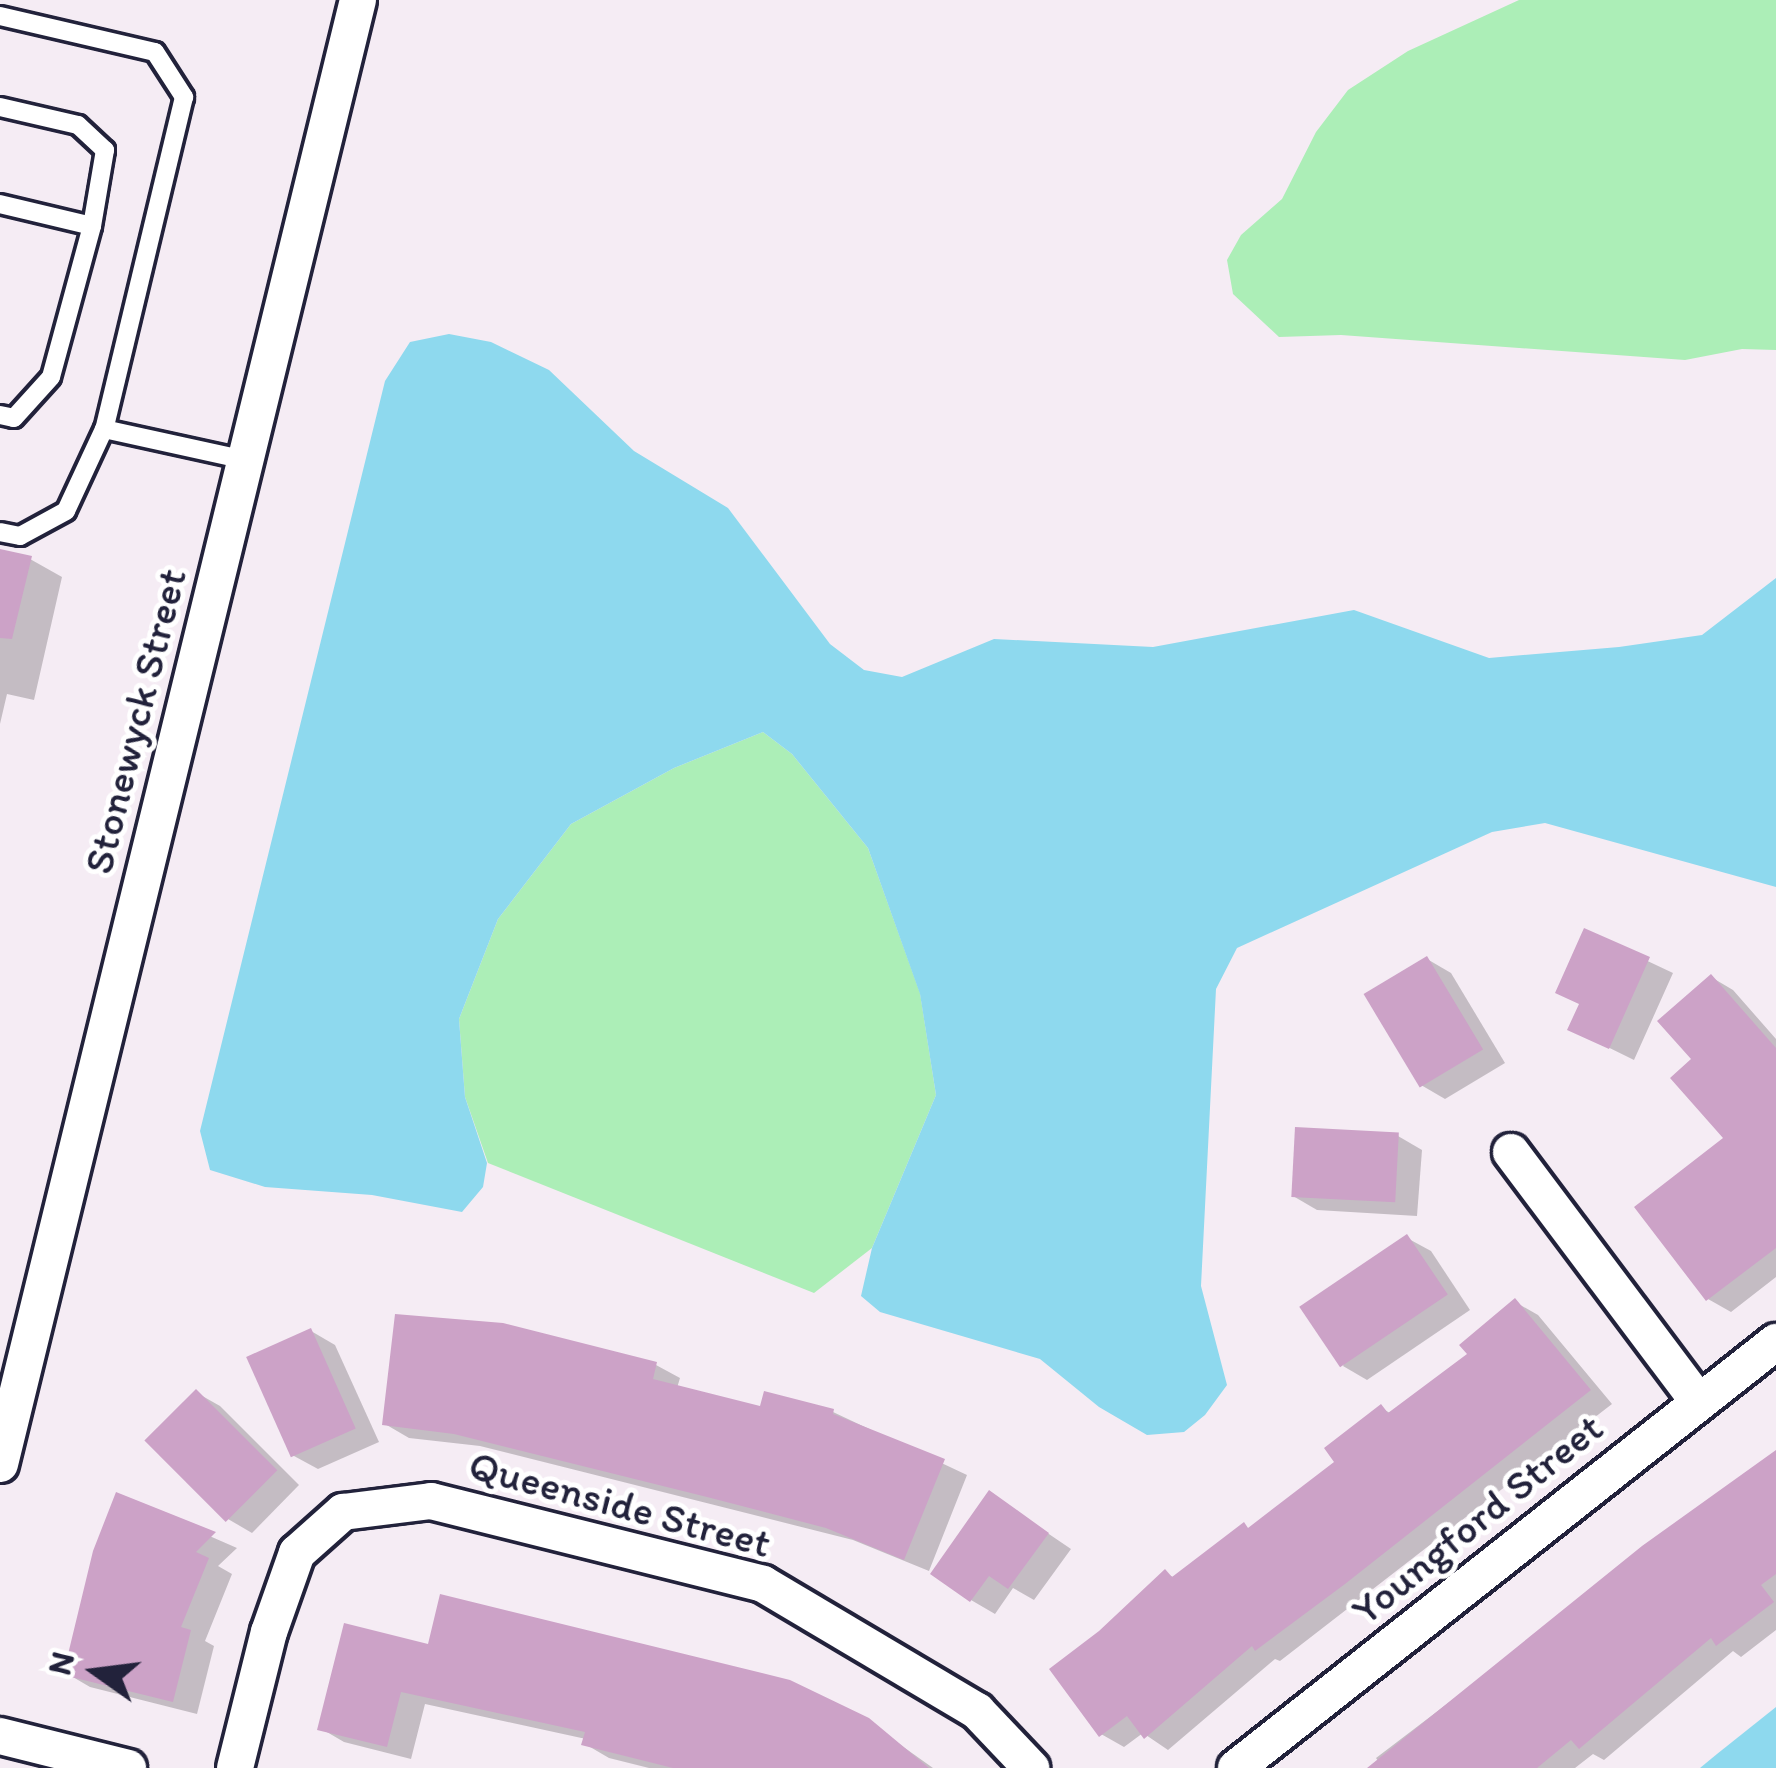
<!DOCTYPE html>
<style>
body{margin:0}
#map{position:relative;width:1776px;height:1768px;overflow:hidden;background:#f5ecf4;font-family:Itim,sans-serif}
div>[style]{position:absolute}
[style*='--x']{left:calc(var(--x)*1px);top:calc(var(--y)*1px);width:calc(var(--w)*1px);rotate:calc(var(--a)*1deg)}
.green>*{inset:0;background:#aceeb7}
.water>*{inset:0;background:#8ed9ee}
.shadow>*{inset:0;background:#0003}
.building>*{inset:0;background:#cca2c7;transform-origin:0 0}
.roads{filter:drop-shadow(3px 0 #22223b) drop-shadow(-3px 0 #22223b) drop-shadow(0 3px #22223b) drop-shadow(0 -3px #22223b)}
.service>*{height:18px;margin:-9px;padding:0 9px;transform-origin:9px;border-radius:9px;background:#fff}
.minor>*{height:36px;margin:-18px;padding:0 18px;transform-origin:18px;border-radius:18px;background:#fff}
span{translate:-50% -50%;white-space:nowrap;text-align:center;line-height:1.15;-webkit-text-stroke:10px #fff;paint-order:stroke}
.street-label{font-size:42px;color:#22223b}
.north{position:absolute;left:36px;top:1612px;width:120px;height:120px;-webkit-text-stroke:9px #fff;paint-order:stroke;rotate:284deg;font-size:33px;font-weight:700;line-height:48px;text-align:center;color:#22223b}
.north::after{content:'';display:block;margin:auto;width:42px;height:54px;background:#22223b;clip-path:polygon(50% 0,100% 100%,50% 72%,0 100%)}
</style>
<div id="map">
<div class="green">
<i style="clip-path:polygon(1519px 0,1776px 0,1776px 350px,1742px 349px,1685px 360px,1341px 335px,1279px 337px,1233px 294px,1227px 260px,1241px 235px,1282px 199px,1316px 132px,1348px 90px,1408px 51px)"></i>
<i style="clip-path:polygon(763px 732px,792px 754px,868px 848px,920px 993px,936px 1095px,872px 1248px,814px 1293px,488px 1163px,465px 1097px,459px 1019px,498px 919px,571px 824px,674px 768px)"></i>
</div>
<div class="water">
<i style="clip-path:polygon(449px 334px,491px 342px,549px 370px,634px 451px,728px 508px,830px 644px,864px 670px,902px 677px,994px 639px,1153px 647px,1354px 610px,1489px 658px,1619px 647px,1702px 635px,1776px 578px,1776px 887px,1545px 823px,1492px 832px,1237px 948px,1216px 989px,1201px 1286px,1227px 1385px,1205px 1415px,1184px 1432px,1147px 1435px,1099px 1407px,1040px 1359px,880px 1312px,861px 1296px,872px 1248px,936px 1095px,920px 994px,868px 848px,792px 754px,763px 732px,674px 768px,571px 824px,498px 919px,459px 1019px,465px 1097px,487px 1163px,483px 1187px,462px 1212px,372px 1195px,265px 1187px,210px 1170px,200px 1131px,385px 381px,410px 342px)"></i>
<i style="clip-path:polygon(1776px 1707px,1776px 1768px,1700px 1768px,1717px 1754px)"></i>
</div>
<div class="shadow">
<i style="clip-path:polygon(0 552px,30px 559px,62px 577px,34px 700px,7px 694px,0 724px)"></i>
<i style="clip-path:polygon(1586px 932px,1673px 973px,1634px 1060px,1571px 1029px,1582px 1005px)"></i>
<i style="clip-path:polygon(1427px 959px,1451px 973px,1505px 1063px,1445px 1099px,1421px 1085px)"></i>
<i style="clip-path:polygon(1711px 977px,1733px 990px,1776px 1039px,1776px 1277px,1731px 1312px,1708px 1299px,1728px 1139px,1695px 1060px)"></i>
<i style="clip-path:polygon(1398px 1136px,1422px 1150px,1417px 1216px,1317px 1210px,1293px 1196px)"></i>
<i style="clip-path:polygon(1407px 1238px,1431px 1251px,1470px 1310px,1367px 1380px,1343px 1366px)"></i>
<i style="clip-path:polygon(1515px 1302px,1538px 1315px,1612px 1404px,1280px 1661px,1275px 1659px,1168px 1750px,1143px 1733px,1124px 1747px,1101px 1734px,1101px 1633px,1165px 1573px,1175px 1578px,1244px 1526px,1251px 1530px,1338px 1462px,1381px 1408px,1392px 1414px,1471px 1354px)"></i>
<i style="clip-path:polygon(311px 1331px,335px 1345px,379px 1442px,318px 1469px,294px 1456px)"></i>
<i style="clip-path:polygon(656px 1365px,680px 1378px,677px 1388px,762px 1410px,833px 1412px,967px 1475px,929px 1571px,853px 1540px,480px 1446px,409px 1438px,385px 1424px)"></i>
<i style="clip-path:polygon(197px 1393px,220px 1406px,299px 1485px,252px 1533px,228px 1519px)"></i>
<i style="clip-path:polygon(1776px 1453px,1776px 1630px,1741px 1657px,1733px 1651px,1604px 1760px,1593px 1754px,1575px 1768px,1374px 1768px,1380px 1764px,1376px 1758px)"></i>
<i style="clip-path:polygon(990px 1494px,1071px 1549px,1034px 1600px,1013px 1588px,995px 1614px,971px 1600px)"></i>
<i style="clip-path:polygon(118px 1496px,237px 1548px,218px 1566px,232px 1574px,205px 1641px,214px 1646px,197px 1714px,90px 1687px,66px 1673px)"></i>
<i style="clip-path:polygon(430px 1647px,867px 1721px,933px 1768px,649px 1768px,609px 1758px,585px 1744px,586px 1739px,425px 1704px,411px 1759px,344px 1742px,320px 1728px)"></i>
</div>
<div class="building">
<i style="clip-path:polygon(0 549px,32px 556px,12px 639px,0 638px)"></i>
<i style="clip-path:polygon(1584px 928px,1650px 957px,1609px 1049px,1567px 1030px,1579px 1004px,1555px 993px)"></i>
<i style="left:1427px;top:956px;width:109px;height:74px;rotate:59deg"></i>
<i style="clip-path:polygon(1711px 974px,1776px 1048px,1776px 1248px,1706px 1301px,1634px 1207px,1723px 1138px,1670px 1078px,1691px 1059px,1657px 1021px)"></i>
<i style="left:1295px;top:1127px;width:104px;height:70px;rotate:3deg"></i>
<i style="left:1407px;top:1234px;width:73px;height:130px;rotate:56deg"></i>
<i style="clip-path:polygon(1515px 1298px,1591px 1390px,1345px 1584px,1255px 1651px,1252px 1646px,1144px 1739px,1127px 1716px,1099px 1737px,1049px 1669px,1099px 1631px,1165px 1569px,1172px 1577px,1244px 1522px,1248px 1528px,1334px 1462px,1324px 1448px,1381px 1404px,1388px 1413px,1467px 1354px,1459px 1345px)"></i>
<i style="clip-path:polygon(395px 1314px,503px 1323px,657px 1362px,653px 1379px,760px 1406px,764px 1391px,834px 1409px,833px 1414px,945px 1459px,904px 1560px,826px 1528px,707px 1497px,454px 1434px,382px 1425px)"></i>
<i style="left:311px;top:1328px;width:110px;height:71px;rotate:66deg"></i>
<i style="left:196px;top:1389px;width:115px;height:73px;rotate:45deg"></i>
<i style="clip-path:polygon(1776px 1450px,1776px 1574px,1761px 1585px,1774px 1602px,1716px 1646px,1711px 1638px,1579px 1749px,1571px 1740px,1537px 1768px,1367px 1768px,1642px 1546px)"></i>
<i style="clip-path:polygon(989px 1490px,1049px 1533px,1008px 1589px,989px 1576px,970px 1602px,930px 1574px)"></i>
<i style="clip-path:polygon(116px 1492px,216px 1532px,196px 1552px,209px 1558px,181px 1627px,191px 1630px,173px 1702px,63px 1675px,93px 1551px)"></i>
<i style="clip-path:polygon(440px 1594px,790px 1680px,869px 1718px,929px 1768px,673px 1768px,581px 1745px,585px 1732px,401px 1692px,387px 1747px,317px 1730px,344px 1623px,428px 1644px)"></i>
</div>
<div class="roads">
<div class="service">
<i style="--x:0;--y:16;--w:159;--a:13.1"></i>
<i style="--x:155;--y:52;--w:54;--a:57.2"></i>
<i style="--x:184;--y:97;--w:342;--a:103.5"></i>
<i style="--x:104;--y:429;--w:90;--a:114.9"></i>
<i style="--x:66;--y:511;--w:52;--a:151.5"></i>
<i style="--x:20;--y:536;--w:20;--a:-169"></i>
<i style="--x:0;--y:107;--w:80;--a:13"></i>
<i style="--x:78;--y:125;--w:37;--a:43"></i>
<i style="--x:105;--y:150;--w:77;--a:99.7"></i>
<i style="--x:92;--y:226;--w:95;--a:-166.6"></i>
<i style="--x:0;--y:415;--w:14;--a:12"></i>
<i style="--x:14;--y:418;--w:55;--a:-47.9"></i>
<i style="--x:51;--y:377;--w:156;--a:-74.8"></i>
<i style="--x:104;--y:429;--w:144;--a:12.4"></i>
</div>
<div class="minor">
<i style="--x:1511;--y:1152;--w:311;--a:53.1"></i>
<i style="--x:0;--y:1464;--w:1507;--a:-76.26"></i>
<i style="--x:0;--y:1736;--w:132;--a:14"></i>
<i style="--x:235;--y:1768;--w:140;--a:-76"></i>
<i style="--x:269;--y:1632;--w:84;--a:-70.5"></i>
<i style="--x:297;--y:1553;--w:62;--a:-41.7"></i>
<i style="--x:343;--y:1512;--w:89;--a:-7.1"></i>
<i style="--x:431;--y:1501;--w:342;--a:14"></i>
<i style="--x:763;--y:1584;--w:249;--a:30.7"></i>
<i style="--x:977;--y:1711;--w:79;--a:46.5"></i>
<i style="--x:1236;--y:1768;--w:688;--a:-38.27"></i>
</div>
</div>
<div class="street-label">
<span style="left:135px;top:721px;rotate:-76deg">Stonewyck Street</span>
<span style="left:620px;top:1504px;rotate:15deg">Queenside Street</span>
<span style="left:1477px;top:1519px;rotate:-39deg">Youngford Street</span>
</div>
<div class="north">N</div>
</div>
